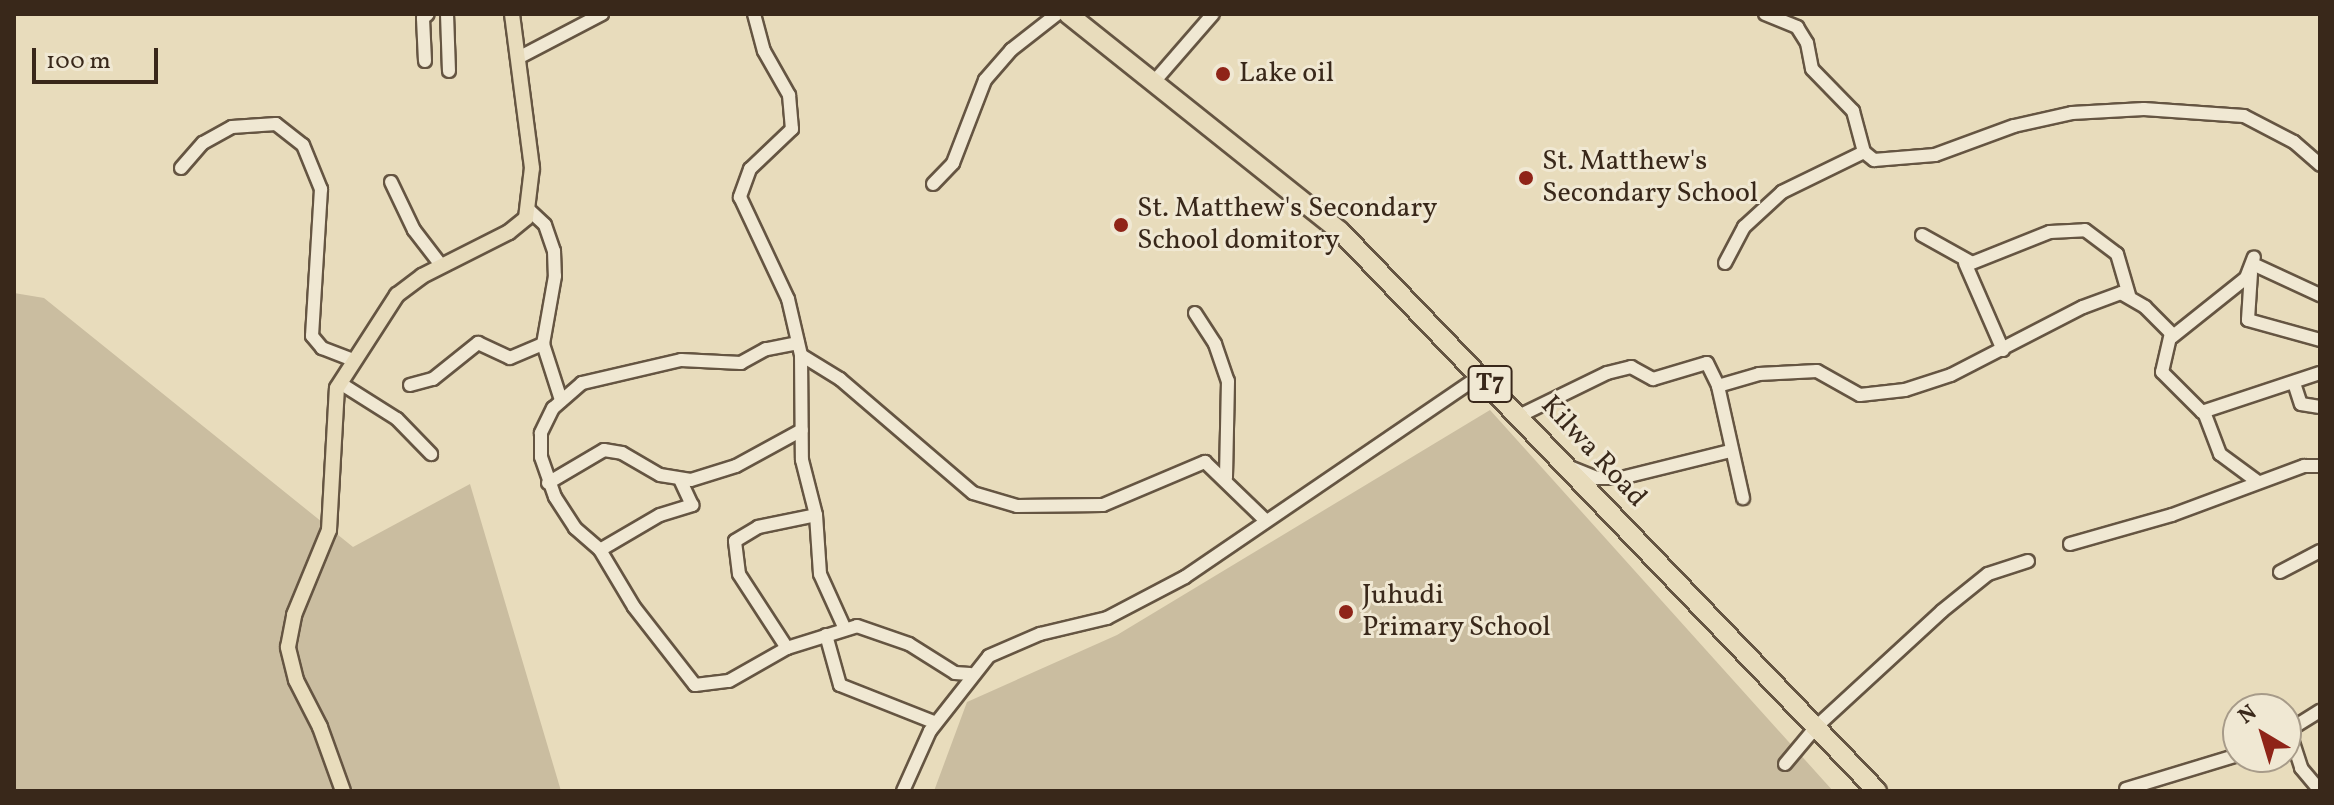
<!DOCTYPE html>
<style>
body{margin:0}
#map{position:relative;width:2334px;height:805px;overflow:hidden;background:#e8dcbc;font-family:Vollkorn,serif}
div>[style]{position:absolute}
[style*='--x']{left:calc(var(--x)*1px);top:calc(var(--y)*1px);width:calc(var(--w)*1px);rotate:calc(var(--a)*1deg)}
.green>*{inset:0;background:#cabda0}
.roads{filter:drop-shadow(2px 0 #655542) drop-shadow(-2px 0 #655542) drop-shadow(0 2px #655542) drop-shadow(0 -2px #655542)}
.minor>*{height:12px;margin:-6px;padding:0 6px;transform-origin:6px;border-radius:6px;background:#f0e8d3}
.major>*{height:14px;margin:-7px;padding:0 7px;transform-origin:7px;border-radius:7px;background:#e8dcbc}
.highway>*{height:18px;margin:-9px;padding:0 9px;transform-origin:9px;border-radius:9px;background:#e8dcbc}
.dots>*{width:22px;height:22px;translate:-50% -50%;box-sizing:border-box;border:4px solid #f0e8d3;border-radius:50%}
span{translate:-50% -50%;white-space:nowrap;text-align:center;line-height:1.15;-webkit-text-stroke:6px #f0e8d3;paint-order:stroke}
.shield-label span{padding:2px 6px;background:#f0e8d3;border:2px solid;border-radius:6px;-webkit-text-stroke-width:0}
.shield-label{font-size:26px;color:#39281a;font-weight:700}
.poi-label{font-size:28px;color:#39281a}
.left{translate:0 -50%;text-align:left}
.street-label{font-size:28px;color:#39281a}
.frame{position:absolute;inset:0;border:16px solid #39281a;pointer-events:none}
.north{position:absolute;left:2222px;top:693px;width:80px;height:80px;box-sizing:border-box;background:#f0e8d3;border:2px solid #a79b89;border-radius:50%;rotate:322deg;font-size:22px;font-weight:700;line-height:32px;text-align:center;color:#39281a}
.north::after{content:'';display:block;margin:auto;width:28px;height:36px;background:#8f2418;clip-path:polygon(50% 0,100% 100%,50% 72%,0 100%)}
.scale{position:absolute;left:32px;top:48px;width:126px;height:36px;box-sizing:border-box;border:4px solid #39281a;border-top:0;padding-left:10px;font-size:24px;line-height:28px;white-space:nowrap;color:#39281a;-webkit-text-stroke:6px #f0e8d3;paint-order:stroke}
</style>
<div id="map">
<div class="green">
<i style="clip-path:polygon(14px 293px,44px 298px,353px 547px,470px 484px,561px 791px,14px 791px)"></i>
<i style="clip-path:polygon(1490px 410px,1833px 791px,934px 791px,967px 702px,1117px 635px)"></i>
</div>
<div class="roads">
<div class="minor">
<i style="--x:447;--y:14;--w:57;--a:88"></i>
<i style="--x:754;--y:14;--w:38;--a:75"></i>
<i style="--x:764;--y:51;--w:51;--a:60.4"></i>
<i style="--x:789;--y:95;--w:34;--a:85"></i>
<i style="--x:792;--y:129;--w:58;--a:136.4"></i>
<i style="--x:750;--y:169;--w:30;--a:110"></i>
<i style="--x:740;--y:197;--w:113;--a:64.8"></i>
<i style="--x:788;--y:299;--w:57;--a:76.9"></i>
<i style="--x:801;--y:355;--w:105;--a:89.5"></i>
<i style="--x:802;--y:460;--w:57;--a:75.7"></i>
<i style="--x:816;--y:515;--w:59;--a:86.1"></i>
<i style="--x:820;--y:574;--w:60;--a:65.6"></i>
<i style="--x:1765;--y:14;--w:35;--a:22"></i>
<i style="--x:1797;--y:27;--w:19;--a:58"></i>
<i style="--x:1807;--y:43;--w:26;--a:79"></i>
<i style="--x:1812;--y:69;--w:59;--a:45.7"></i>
<i style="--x:1853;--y:111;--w:42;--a:75"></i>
<i style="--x:1864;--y:152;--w:13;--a:39"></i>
<i style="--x:1874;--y:160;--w:61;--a:-4.7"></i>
<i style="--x:1935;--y:155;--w:84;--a:-20.2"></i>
<i style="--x:2014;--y:126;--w:59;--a:-12.6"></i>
<i style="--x:2072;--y:113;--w:72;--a:-3.2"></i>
<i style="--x:2144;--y:109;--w:100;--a:4"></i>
<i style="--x:2244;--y:116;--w:56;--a:27.5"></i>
<i style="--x:2294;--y:142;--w:35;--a:41"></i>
<i style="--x:518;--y:58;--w:95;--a:-27.6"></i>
<i style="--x:425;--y:61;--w:43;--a:-92.7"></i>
<i style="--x:423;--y:18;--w:6;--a:-39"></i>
<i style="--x:1153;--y:83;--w:91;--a:-49"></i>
<i style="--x:181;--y:168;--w:33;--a:-49"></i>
<i style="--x:203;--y:143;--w:33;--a:-29"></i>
<i style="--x:232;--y:127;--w:44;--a:-3.9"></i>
<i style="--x:276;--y:124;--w:34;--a:38"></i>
<i style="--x:303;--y:145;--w:48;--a:67.8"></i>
<i style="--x:321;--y:189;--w:147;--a:93.5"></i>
<i style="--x:312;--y:336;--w:16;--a:50"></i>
<i style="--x:322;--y:348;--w:33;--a:21"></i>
<i style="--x:391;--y:182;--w:53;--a:64.4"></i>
<i style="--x:414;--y:230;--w:44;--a:52.4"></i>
<i style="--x:933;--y:184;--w:29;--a:-46"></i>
<i style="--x:953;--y:163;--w:89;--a:-68.9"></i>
<i style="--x:985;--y:80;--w:40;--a:-49"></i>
<i style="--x:1011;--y:50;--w:58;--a:-38"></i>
<i style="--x:528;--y:209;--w:23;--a:43"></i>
<i style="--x:545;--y:225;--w:28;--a:71"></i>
<i style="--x:554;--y:251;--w:25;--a:88"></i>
<i style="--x:555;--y:276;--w:69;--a:100"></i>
<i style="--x:543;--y:344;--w:59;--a:72.2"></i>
<i style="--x:1922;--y:235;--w:57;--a:29.2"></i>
<i style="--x:1972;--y:263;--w:84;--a:-21.7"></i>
<i style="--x:2050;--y:232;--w:35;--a:-3"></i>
<i style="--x:2085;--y:230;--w:40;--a:37"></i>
<i style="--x:2117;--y:254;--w:43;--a:73.7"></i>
<i style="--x:1725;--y:263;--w:41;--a:-62.2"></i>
<i style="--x:1744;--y:227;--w:52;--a:-42.6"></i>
<i style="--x:1782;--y:192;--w:91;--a:-26"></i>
<i style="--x:1965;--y:263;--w:95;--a:66.4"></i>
<i style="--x:2255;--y:265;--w:72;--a:24.8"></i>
<i style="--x:2251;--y:273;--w:47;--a:93.7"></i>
<i style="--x:2248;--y:320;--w:75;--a:15.5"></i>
<i style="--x:1195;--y:313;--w:37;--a:57"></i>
<i style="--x:1215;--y:344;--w:39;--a:71"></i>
<i style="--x:1228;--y:381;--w:97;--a:91.2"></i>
<i style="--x:2172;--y:337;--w:95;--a:-38.6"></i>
<i style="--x:2246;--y:278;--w:22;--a:-69"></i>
<i style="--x:798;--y:343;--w:33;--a:169"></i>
<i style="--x:766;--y:349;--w:29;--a:151"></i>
<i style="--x:741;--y:363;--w:60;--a:-177.1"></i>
<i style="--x:681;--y:360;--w:102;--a:166.9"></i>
<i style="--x:582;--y:383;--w:38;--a:139"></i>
<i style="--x:553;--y:408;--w:28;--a:116"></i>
<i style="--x:541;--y:433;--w:24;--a:90"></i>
<i style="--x:541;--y:457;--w:42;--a:70.7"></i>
<i style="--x:555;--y:497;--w:37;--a:57"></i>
<i style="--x:575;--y:528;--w:33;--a:41"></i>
<i style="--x:600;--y:550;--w:66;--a:59.2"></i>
<i style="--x:634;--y:607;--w:99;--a:52"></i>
<i style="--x:695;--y:685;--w:34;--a:-7"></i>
<i style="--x:729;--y:681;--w:67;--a:-29.6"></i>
<i style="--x:787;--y:648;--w:73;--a:-17.4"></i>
<i style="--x:857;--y:626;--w:55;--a:19.1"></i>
<i style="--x:909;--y:644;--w:54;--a:32.2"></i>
<i style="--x:955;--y:673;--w:15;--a:4"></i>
<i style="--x:801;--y:355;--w:46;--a:31.6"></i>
<i style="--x:840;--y:379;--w:175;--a:40.6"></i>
<i style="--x:973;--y:493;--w:46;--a:16.5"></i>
<i style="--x:1017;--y:506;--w:86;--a:-0.7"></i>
<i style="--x:1103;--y:505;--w:111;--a:-22.9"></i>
<i style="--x:1205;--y:462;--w:83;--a:44"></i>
<i style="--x:340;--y:383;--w:67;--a:32.3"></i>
<i style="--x:397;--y:419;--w:49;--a:45.8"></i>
<i style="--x:2294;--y:383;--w:22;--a:72"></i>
<i style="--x:2301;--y:404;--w:19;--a:9"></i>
<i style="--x:410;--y:385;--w:24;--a:-15"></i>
<i style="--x:433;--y:379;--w:58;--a:-38.7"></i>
<i style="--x:478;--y:343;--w:35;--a:25"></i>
<i style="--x:510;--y:358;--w:36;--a:-23"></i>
<i style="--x:1718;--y:386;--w:43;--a:-16.3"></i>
<i style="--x:1759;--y:374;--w:58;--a:-3"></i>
<i style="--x:1817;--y:371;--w:49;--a:29.2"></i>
<i style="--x:1860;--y:395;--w:45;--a:-6.3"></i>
<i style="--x:1905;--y:390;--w:48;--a:-18.1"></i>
<i style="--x:1951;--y:375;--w:148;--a:-27.3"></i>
<i style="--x:2083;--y:307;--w:40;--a:-20.2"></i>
<i style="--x:2121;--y:293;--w:28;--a:30"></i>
<i style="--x:2145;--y:307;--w:37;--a:45"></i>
<i style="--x:2171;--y:333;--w:40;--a:103"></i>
<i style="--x:2162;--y:372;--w:57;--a:45"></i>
<i style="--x:2202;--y:412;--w:124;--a:-18.3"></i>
<i style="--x:2204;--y:412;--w:45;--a:69.1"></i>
<i style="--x:2220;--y:454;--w:47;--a:36.4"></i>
<i style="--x:1521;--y:415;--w:96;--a:-26"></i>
<i style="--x:1607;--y:373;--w:25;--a:-14"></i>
<i style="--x:1631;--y:367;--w:25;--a:29"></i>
<i style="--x:1653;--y:379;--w:56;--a:-16.5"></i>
<i style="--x:1707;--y:363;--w:25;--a:64"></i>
<i style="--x:1718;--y:386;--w:115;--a:77.4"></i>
<i style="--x:1572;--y:468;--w:27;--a:22"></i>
<i style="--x:1597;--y:478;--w:24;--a:0"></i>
<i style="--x:1621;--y:478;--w:112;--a:-13.9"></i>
<i style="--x:548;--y:483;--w:65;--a:-30.5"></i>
<i style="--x:604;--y:450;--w:18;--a:9"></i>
<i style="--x:622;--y:453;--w:44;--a:30.1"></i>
<i style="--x:660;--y:475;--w:31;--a:9"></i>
<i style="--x:691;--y:480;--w:47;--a:-17.3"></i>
<i style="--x:736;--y:466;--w:75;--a:-28.6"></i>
<i style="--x:2070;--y:544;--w:106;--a:-15.9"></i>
<i style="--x:2172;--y:515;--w:141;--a:-20.4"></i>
<i style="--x:2304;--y:466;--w:16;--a:0"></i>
<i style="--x:600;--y:550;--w:69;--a:-30.3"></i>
<i style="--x:660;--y:515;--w:34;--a:-17"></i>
<i style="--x:692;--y:505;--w:26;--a:-115"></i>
<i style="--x:2280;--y:572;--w:45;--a:-27.7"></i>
<i style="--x:826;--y:635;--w:52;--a:74.4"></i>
<i style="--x:840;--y:685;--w:103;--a:21.6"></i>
<i style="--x:787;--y:648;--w:88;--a:-123"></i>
<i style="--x:739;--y:574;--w:33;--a:-97"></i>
<i style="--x:735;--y:541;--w:27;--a:-31"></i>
<i style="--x:758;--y:527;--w:59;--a:-11.7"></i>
<i style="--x:2289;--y:730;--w:40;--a:72"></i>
<i style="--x:2301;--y:768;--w:30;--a:50"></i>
<i style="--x:2286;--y:732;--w:40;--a:-32"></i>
<i style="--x:1785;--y:764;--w:48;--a:-50"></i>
<i style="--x:1816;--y:727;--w:171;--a:-42.6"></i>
<i style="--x:1942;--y:611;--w:59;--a:-38.8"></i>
<i style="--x:1988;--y:574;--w:42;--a:-18"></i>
<i style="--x:2126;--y:789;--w:117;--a:-16.9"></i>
<i style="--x:903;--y:791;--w:66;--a:-65.8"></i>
<i style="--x:930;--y:731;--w:95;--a:-51.8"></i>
<i style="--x:989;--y:656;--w:56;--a:-23.3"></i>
<i style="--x:1040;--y:634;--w:69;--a:-13.4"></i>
<i style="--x:1107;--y:618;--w:88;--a:-27.7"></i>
<i style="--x:1185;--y:577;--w:358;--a:-34.3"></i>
</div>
<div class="major">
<i style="--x:343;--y:791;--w:68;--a:-109.8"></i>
<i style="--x:320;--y:727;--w:53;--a:-117.1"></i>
<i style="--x:296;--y:680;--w:34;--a:-104"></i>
<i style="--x:288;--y:647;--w:33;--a:-79"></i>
<i style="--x:294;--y:615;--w:92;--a:-67.6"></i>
<i style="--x:329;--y:530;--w:142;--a:-86.8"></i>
<i style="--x:337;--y:388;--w:111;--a:-57.2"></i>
<i style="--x:397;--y:295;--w:31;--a:-37"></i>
<i style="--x:422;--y:276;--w:97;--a:-26.8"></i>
<i style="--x:509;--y:232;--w:22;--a:-39"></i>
<i style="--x:526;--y:218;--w:50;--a:-83.2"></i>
<i style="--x:532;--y:168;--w:155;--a:-97.4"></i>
</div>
<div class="highway">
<i style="--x:1068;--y:14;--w:348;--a:38.6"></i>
<i style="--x:1340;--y:231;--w:776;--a:46.2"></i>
</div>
</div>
<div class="dots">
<i style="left:1223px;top:74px;background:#8f2418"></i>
<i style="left:1526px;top:178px;background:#8f2418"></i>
<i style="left:1121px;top:225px;background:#8f2418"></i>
<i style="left:1346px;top:612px;background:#8f2418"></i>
</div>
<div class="shield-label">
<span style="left:1490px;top:384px">T7</span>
</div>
<div class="poi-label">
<span class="left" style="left:1239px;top:74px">Lake oil</span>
<span class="left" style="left:1542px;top:178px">St. Matthew's<br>Secondary School</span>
<span class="left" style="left:1137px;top:225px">St. Matthew's Secondary<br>School domitory</span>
<span class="left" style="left:1362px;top:612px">Juhudi<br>Primary School</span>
</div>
<div class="street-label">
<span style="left:1593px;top:452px;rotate:47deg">Kilwa Road</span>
</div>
<div class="frame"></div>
<div class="north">N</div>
<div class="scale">100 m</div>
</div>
